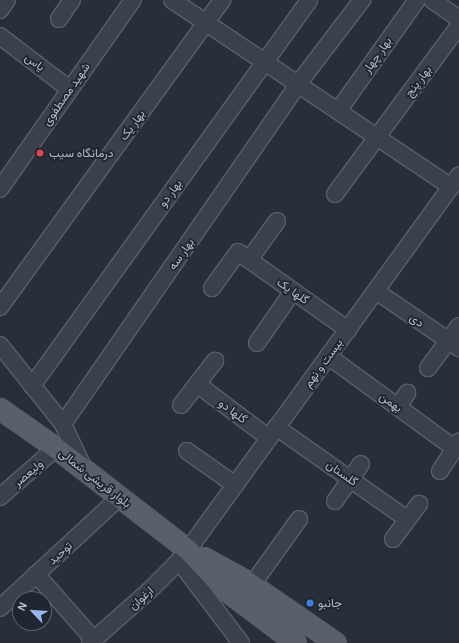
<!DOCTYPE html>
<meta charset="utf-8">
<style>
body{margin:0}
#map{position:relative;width:459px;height:643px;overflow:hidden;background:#272f3b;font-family:"Exo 2",Vazirmatn,sans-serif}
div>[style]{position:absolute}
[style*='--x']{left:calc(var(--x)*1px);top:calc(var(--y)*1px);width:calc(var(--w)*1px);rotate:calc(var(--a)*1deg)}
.roads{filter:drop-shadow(1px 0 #595f6a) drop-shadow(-1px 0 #595f6a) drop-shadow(0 1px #595f6a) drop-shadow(0 -1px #595f6a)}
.minor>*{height:16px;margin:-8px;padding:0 8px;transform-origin:8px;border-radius:8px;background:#3b414b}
.major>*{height:20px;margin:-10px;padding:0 10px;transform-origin:10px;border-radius:10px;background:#59606b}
.dots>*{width:11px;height:11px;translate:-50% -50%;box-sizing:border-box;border:2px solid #202631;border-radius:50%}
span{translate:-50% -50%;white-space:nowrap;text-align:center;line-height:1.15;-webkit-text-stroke:3.5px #202631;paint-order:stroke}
.street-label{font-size:12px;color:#b7bcc7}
.poi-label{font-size:12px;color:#b7bcc7}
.left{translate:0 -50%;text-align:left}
.north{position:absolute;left:12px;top:591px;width:40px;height:40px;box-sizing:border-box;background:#202631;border:1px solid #5c626d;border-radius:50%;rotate:295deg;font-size:11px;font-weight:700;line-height:16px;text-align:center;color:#b7bcc7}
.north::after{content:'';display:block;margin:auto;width:14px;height:18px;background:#97b6eb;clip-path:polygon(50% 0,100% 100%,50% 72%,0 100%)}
</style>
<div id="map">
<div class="roads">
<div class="minor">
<i style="--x:172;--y:0;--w:336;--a:33.8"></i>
<i style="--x:432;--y:0;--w:33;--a:35"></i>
<i style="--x:0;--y:10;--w:12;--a:-55"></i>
<i style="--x:59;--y:19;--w:23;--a:-56"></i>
<i style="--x:0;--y:36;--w:87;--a:37.5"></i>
<i style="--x:338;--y:111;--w:136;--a:-54.6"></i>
<i style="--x:0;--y:189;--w:231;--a:-54.9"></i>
<i style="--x:335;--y:194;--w:209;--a:-53.6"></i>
<i style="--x:249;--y:260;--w:48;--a:-54.3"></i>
<i style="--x:212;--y:288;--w:44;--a:-54.2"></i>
<i style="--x:238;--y:252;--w:135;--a:35.3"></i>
<i style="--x:376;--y:291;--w:101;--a:34.5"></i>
<i style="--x:0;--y:307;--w:379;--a:-54.1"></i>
<i style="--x:257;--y:343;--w:63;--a:-55.3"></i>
<i style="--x:0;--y:345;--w:101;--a:51.4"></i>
<i style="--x:63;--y:424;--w:50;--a:65"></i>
<i style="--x:328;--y:356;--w:156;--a:36.1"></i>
<i style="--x:428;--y:368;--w:52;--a:-53.6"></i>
<i style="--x:197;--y:384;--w:90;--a:36.9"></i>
<i style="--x:32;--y:386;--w:475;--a:-54.3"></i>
<i style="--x:181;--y:405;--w:56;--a:-52.3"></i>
<i style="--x:398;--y:407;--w:17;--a:-57"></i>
<i style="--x:63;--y:424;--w:413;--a:-55.3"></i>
<i style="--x:298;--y:84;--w:106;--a:-52.7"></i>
<i style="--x:276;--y:427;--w:160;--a:35.1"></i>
<i style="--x:187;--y:451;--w:59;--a:35.3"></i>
<i style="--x:440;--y:471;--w:35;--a:-57"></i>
<i style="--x:0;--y:497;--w:74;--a:-41.2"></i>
<i style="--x:335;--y:501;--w:45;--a:-54.9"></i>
<i style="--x:393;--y:539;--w:44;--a:-53.4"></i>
<i style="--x:179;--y:561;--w:103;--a:52.9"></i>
<i style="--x:36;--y:574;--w:88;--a:48.7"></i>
<i style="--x:252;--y:585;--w:81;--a:-54.5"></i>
<i style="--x:0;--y:608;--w:163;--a:-42.8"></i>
<i style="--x:90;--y:643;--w:80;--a:-41.5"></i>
<i style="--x:150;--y:590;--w:35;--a:-45"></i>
<i style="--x:175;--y:565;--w:20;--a:-49"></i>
<i style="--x:188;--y:550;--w:462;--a:-54.1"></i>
</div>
<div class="major">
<i style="--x:0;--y:409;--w:68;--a:34.9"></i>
<i style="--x:56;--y:448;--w:167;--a:37.7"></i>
<i style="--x:188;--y:550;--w:58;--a:46.4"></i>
<i style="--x:228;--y:592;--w:85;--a:36.9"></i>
<i style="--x:204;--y:558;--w:48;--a:28.7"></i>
<i style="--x:246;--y:581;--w:109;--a:34.6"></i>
</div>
</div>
<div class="dots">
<i style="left:40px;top:153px;background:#e0444e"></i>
<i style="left:310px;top:603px;background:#3f7fe0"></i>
</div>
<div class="street-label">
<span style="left:377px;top:55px;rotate:-55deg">بهار چهار</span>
<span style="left:35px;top:62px;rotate:37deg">یاس</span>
<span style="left:418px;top:81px;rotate:-53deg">بهار پنج</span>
<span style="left:66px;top:94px;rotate:-55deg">شهید مصطفوی</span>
<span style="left:132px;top:125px;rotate:-54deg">بهار یک</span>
<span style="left:170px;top:193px;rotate:-54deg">بهار دو</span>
<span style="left:181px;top:254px;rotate:-55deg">بهار سه</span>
<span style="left:293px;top:291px;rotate:35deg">گلها یک</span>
<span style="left:417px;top:320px;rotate:35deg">دی</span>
<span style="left:323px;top:363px;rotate:-54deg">بیست و نهم</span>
<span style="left:391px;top:402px;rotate:36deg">بهمن</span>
<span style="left:233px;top:411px;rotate:37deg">گلها دو</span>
<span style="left:28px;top:473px;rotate:-41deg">ولیعصر</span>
<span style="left:342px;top:473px;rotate:35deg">گلستان</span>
<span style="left:95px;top:478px;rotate:38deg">بلوار قریشی شمالی</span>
<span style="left:60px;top:553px;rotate:-42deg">توحید</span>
<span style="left:141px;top:598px;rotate:-42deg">ارغوان</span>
</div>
<div class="poi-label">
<span class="left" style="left:49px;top:153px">درمانگاه سیب</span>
<span class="left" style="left:318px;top:603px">جانبو</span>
</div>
<div class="north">N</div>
</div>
